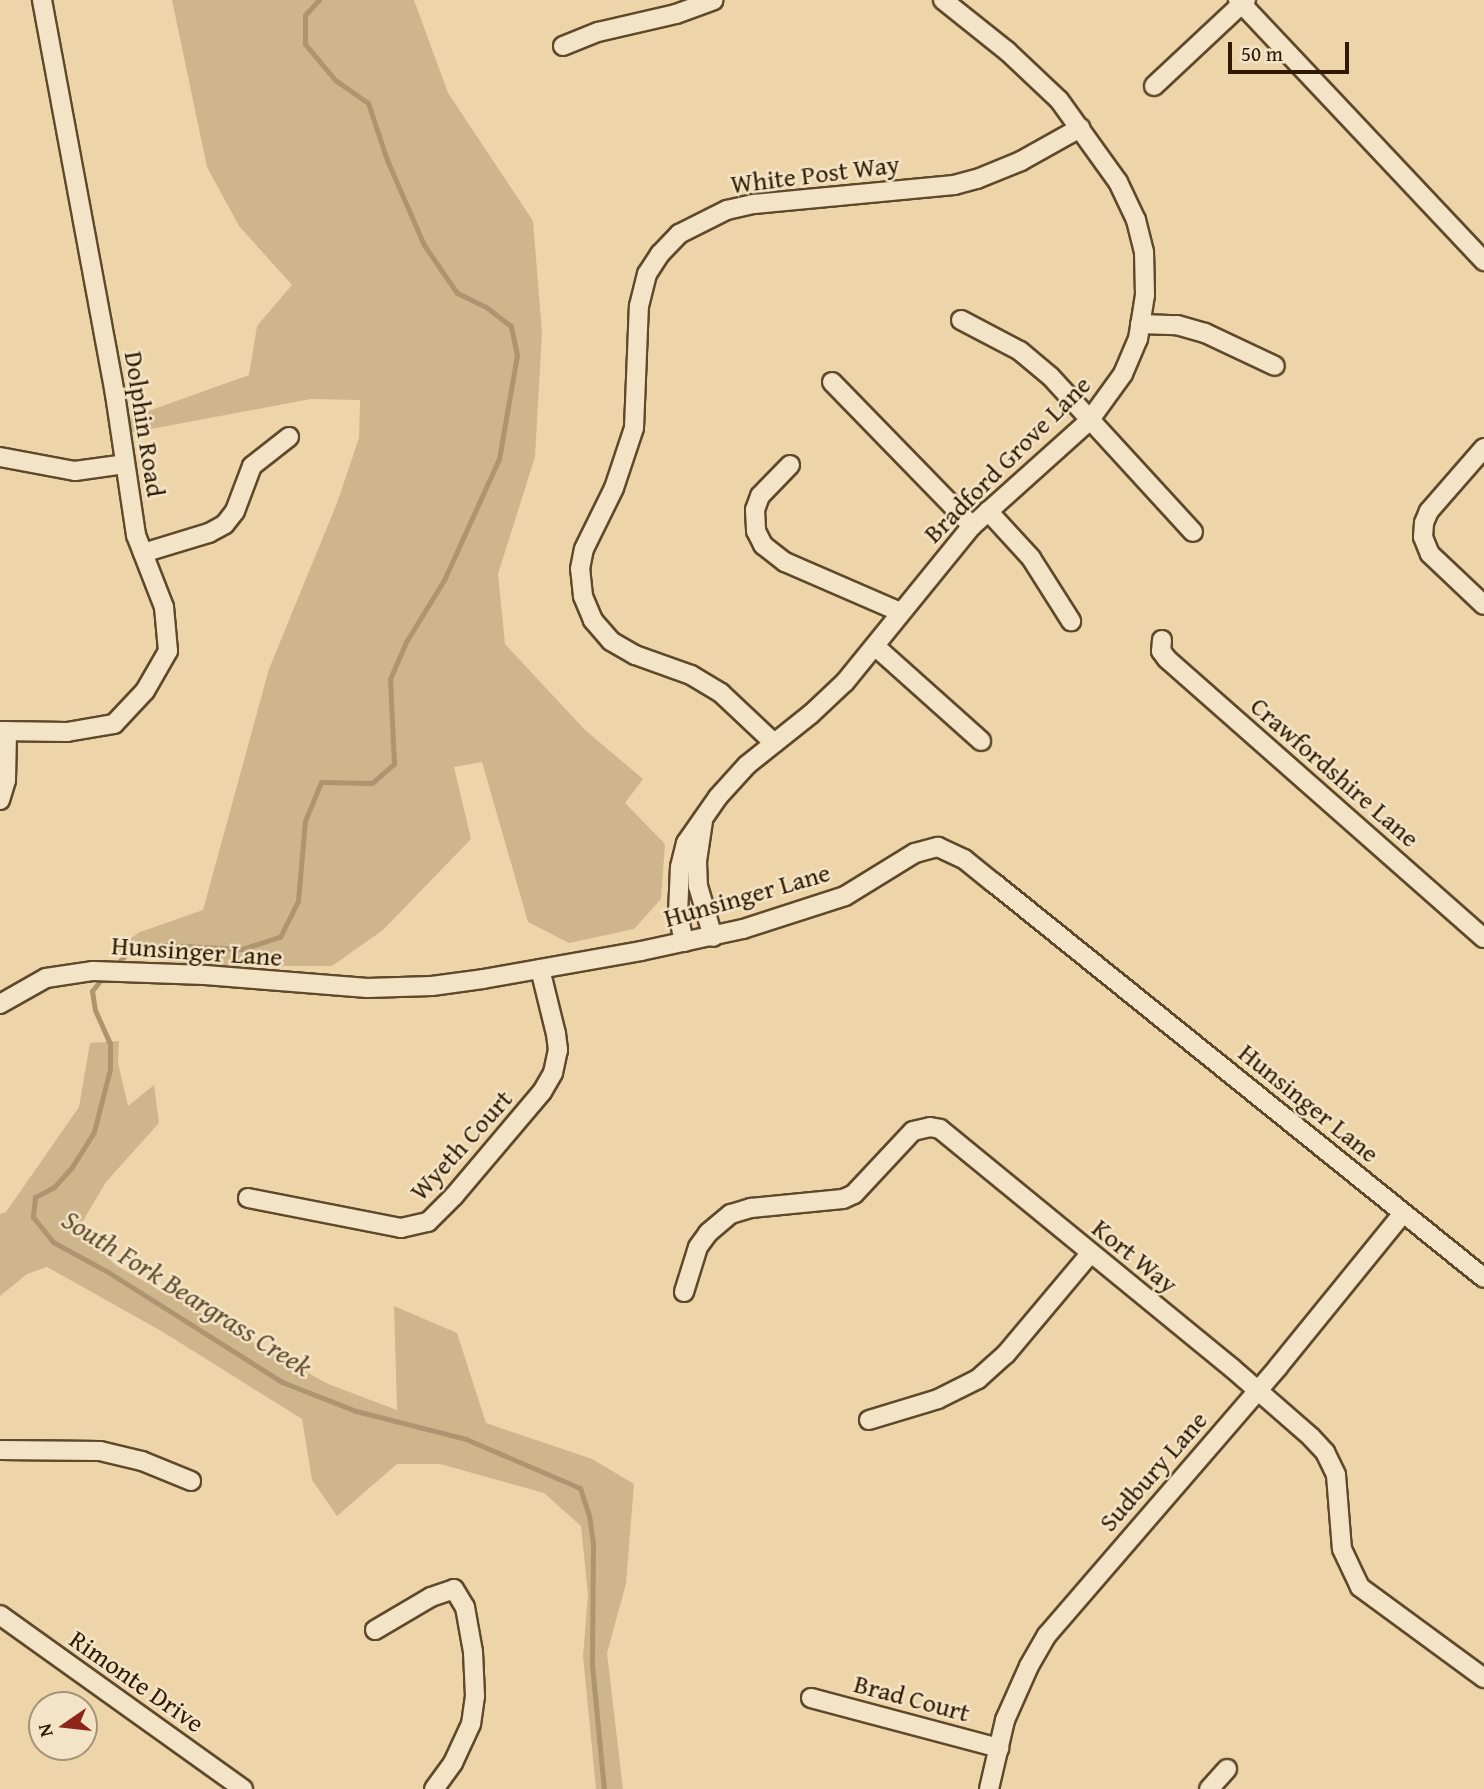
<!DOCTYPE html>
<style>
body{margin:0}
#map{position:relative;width:1484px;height:1789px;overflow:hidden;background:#eed5a9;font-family:"Gentium Book Plus",serif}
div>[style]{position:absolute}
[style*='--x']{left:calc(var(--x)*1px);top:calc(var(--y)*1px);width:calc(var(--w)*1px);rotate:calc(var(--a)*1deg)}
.green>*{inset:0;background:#ceb58c}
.stream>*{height:5px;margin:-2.5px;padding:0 2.5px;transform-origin:2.5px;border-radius:2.5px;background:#ad9570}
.roads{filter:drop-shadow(2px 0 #5f492b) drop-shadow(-2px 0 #5f492b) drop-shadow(0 2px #5f492b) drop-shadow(0 -2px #5f492b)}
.minor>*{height:18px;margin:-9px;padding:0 9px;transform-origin:9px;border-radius:9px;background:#f4e4c7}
span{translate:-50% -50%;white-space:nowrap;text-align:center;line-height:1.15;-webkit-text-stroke:5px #f4e4c7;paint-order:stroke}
.street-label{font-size:26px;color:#2f1a01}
.water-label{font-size:28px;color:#614b2d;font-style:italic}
.north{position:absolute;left:28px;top:1691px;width:70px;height:70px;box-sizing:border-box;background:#f4e4c7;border:2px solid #a59378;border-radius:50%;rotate:256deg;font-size:19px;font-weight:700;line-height:28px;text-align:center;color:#2f1a01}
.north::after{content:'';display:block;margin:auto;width:24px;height:32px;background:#8f2418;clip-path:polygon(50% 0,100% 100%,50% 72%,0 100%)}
.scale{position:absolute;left:1228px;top:42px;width:121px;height:32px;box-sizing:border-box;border:4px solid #2f1a01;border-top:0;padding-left:9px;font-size:21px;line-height:24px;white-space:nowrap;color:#2f1a01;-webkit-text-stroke:5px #f4e4c7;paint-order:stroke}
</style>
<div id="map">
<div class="green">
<i style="clip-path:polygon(172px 0,414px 0,448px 93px,533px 221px,542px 332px,535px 457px,498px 574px,505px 644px,585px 730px,643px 779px,625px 803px,665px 844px,661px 899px,634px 929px,569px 943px,528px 922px,482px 762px,454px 767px,471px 839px,383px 930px,332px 966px,195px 966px,113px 950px,140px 932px,203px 910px,269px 669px,337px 503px,359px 438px,360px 400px,311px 399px,130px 433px,126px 419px,249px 375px,257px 326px,292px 285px,239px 226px,207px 167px)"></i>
<i style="clip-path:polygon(119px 1041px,118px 1063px,128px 1106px,154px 1085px,159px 1123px,106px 1182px,77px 1231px,117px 1266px,328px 1384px,397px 1410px,394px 1306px,457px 1333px,486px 1423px,592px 1459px,634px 1484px,626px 1584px,607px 1653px,623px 1789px,596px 1789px,583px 1656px,588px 1595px,581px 1526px,544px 1493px,440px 1464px,397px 1464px,337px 1516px,312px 1480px,302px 1419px,163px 1332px,47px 1267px,27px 1274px,0 1296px,0 1214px,6px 1212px,79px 1107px,90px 1043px)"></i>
</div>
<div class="stream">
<i style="--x:113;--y:967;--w:18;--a:-43"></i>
<i style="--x:126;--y:955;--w:39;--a:-15"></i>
<i style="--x:164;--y:945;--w:78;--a:2.9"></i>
<i style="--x:242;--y:949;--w:40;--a:-18"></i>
<i style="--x:280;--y:937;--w:40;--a:-63.4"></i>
<i style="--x:298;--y:901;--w:80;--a:-85"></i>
<i style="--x:305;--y:821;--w:42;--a:-67.7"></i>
<i style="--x:321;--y:782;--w:51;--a:1.1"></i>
<i style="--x:372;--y:783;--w:29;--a:-41"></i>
<i style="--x:394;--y:764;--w:85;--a:-92.7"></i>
<i style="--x:390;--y:679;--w:40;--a:-66.6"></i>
<i style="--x:406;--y:642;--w:73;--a:-58.5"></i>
<i style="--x:444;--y:580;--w:133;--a:-65.6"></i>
<i style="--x:499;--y:459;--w:106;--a:-80.2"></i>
<i style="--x:517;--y:355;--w:30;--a:-102"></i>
<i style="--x:511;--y:326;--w:31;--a:-143"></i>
<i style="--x:486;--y:307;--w:32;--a:-154"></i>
<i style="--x:457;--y:293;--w:58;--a:-124.5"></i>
<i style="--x:424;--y:245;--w:93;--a:-113.5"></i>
<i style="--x:387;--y:160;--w:60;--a:-108.4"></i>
<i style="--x:368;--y:103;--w:39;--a:-145"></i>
<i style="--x:336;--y:81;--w:48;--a:-130"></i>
<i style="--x:305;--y:44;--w:29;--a:-90"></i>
<i style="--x:305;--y:15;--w:21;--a:-47"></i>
<i style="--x:104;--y:976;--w:19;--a:129"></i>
<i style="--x:92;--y:991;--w:19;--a:81"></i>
<i style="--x:95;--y:1010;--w:36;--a:66"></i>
<i style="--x:110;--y:1043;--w:26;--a:90"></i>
<i style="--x:110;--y:1069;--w:65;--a:104.3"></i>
<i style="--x:94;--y:1132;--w:41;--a:122.2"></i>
<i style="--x:72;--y:1167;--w:27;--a:132"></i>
<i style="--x:54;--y:1187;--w:21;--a:152"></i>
<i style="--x:35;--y:1197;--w:20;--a:96"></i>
<i style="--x:33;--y:1217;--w:32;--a:51"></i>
<i style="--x:53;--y:1242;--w:63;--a:28.6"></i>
<i style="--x:108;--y:1272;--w:206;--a:32.3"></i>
<i style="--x:282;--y:1382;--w:79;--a:21.4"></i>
<i style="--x:356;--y:1411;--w:114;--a:14.3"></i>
<i style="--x:466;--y:1439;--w:124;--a:23.3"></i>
<i style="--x:580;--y:1488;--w:28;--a:72"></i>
<i style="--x:589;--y:1515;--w:27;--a:82"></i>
<i style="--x:593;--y:1542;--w:123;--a:90.5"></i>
<i style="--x:592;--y:1665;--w:125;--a:84.5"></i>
</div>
<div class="roads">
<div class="minor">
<i style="--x:1238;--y:0;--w:359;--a:46.7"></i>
<i style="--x:563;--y:46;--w:38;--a:-22"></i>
<i style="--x:598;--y:32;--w:80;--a:-13"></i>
<i style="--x:676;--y:14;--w:40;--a:-20.2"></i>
<i style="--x:1154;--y:86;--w:126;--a:-43.1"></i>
<i style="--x:961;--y:320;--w:67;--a:27.7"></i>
<i style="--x:1020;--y:351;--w:40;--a:40"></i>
<i style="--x:1051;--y:377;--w:210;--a:47.5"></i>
<i style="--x:1140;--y:324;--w:37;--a:2"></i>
<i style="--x:1177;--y:325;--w:29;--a:16"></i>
<i style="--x:1205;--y:333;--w:77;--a:25.2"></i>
<i style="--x:832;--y:382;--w:201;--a:45.8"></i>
<i style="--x:1484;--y:448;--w:84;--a:131.1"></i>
<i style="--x:1429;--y:511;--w:13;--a:113"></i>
<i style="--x:1424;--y:523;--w:14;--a:94"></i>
<i style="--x:1423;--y:537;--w:18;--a:68"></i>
<i style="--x:1430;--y:554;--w:74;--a:43.4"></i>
<i style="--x:0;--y:457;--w:76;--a:10.6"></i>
<i style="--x:75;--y:471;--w:50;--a:-8"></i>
<i style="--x:790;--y:465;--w:43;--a:134.1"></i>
<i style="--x:760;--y:496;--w:15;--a:110"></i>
<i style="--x:755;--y:510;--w:21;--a:87"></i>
<i style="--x:756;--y:531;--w:16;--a:63"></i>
<i style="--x:763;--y:545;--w:28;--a:38"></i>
<i style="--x:785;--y:562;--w:125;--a:23.5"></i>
<i style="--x:988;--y:511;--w:64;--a:47.5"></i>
<i style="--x:1031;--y:558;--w:75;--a:57.6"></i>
<i style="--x:143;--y:553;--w:69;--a:-16.9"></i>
<i style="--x:209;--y:533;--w:18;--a:-29"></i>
<i style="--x:225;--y:524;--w:16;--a:-52"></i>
<i style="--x:235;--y:511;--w:48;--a:-69.3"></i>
<i style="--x:252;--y:466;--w:47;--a:-38.1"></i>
<i style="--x:1162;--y:640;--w:11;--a:95"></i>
<i style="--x:1161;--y:651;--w:10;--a:53"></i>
<i style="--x:1167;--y:659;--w:422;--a:41.4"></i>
<i style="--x:876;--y:647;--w:141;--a:41.8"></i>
<i style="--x:0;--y:731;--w:67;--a:0.9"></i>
<i style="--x:67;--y:732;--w:48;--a:-9.7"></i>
<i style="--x:114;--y:724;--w:45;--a:-46.8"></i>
<i style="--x:145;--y:691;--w:46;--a:-60.1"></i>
<i style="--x:168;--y:651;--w:44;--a:-95.2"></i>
<i style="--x:164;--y:607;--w:77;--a:-111.3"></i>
<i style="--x:136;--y:535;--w:143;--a:-98.5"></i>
<i style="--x:115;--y:394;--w:401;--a:-100.5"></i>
<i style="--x:774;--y:743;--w:73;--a:-136.7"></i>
<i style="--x:721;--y:693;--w:35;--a:-149"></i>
<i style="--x:691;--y:675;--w:59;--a:-160.3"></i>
<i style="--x:635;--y:655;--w:28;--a:-150"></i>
<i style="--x:611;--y:641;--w:28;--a:-131"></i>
<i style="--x:593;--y:620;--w:26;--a:-113"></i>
<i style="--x:583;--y:596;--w:27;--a:-96"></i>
<i style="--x:580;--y:569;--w:20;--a:-79"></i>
<i style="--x:584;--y:549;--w:68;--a:-63.8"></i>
<i style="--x:614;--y:488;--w:63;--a:-71.6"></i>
<i style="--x:634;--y:428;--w:122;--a:-87.7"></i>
<i style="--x:639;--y:306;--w:33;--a:-76"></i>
<i style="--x:647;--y:274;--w:24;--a:-57"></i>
<i style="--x:660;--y:254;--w:28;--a:-46"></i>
<i style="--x:679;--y:234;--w:54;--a:-26.6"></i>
<i style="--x:727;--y:210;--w:28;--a:-13"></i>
<i style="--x:754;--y:204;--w:201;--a:-5.4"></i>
<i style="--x:954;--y:185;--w:24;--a:-15"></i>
<i style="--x:977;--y:179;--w:48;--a:-22.2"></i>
<i style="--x:1021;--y:161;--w:68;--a:-29.2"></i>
<i style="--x:0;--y:800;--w:21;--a:-73"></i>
<i style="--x:6;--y:780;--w:49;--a:-88.8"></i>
<i style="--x:703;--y:821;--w:40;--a:98.5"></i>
<i style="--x:697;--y:861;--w:25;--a:88"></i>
<i style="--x:698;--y:886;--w:53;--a:73.6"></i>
<i style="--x:684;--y:942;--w:29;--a:-102"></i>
<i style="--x:678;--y:914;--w:47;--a:-87.6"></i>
<i style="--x:680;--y:867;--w:25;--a:-76"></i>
<i style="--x:686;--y:843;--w:56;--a:-55.2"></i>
<i style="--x:718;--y:797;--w:43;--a:-47.8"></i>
<i style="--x:747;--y:765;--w:82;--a:-38.6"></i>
<i style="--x:811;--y:714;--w:47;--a:-43.3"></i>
<i style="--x:845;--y:682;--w:201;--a:-50.9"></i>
<i style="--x:972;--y:526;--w:157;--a:-41.9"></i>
<i style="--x:1089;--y:421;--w:58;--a:-54.1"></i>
<i style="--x:1123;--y:374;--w:38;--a:-67"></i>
<i style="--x:1138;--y:339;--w:45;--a:-81"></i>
<i style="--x:1145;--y:295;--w:43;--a:-91.3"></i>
<i style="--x:1144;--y:252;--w:33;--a:-104"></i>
<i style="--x:1136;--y:220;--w:42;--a:-115.3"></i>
<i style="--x:1118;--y:182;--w:101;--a:-125.7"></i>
<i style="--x:1059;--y:100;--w:71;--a:-136.7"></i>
<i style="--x:1007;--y:51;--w:82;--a:-141.4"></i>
<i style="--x:0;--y:1004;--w:53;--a:-29.5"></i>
<i style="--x:46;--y:978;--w:48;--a:-8.5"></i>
<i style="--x:93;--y:971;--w:112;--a:2"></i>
<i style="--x:205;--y:975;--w:163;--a:4.6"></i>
<i style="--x:367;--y:988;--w:65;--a:-1.8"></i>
<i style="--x:432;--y:986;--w:51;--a:-7.8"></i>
<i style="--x:483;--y:979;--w:160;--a:-10"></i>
<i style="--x:641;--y:951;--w:104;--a:-12.2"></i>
<i style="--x:743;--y:929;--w:107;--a:-17.9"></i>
<i style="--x:845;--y:896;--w:82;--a:-31.6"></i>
<i style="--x:915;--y:853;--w:24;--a:-15"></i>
<i style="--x:938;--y:847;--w:29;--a:25"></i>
<i style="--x:964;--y:859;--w:38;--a:39"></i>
<i style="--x:994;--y:883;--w:629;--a:38.87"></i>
<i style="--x:248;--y:1198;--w:156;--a:11.1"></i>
<i style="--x:401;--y:1228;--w:28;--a:-13"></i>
<i style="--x:428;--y:1222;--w:37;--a:-45"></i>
<i style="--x:454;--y:1196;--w:136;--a:-49.8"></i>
<i style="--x:542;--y:1092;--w:22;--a:-60"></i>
<i style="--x:553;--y:1073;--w:24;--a:-78"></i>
<i style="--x:558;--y:1050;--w:16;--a:-97"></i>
<i style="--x:556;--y:1034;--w:67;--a:-103.8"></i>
<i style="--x:684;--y:1292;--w:47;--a:-72.7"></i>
<i style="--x:698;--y:1247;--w:17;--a:-54"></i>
<i style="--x:708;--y:1233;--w:30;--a:-40"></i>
<i style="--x:731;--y:1214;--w:21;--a:-17"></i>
<i style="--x:751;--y:1208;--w:92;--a:-5.6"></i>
<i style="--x:843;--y:1199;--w:12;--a:-24"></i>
<i style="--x:854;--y:1194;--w:86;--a:-46.9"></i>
<i style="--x:913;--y:1131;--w:17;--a:-13"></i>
<i style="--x:930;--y:1127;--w:10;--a:11"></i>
<i style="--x:940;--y:1129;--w:377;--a:39.3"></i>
<i style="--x:1232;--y:1368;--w:105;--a:41.1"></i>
<i style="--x:1311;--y:1437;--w:21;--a:47"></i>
<i style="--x:1325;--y:1452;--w:25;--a:64"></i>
<i style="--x:1336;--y:1475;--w:74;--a:85.4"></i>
<i style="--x:1342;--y:1549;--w:42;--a:64.7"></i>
<i style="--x:1360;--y:1587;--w:154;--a:36.3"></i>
<i style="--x:869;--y:1420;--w:72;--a:-16.9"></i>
<i style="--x:938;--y:1399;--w:45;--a:-26.6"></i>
<i style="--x:978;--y:1379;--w:38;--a:-42"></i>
<i style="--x:1006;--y:1354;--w:131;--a:-50"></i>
<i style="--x:0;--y:1450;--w:100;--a:0.6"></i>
<i style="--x:100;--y:1451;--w:43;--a:13.4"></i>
<i style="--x:142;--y:1461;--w:53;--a:22.2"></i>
<i style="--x:0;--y:1615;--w:299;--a:35.6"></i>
<i style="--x:375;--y:1630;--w:65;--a:-30.5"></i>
<i style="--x:431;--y:1597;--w:24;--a:-19"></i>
<i style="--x:454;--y:1589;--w:21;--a:59"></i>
<i style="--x:465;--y:1607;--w:46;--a:79.9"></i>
<i style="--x:473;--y:1652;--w:44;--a:87.4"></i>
<i style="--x:475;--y:1696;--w:28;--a:98"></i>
<i style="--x:471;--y:1724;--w:43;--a:114.8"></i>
<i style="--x:453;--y:1763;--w:32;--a:126"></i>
<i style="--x:811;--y:1698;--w:195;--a:14.9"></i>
<i style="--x:989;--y:1789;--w:71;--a:-76.9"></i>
<i style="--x:1005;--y:1720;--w:59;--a:-66"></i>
<i style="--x:1029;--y:1666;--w:36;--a:-60"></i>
<i style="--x:1047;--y:1635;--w:354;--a:-49.2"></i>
<i style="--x:1278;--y:1367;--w:198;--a:-50.9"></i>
<i style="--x:1209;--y:1789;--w:27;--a:-48"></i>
</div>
</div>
<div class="street-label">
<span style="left:815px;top:174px;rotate:-7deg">White Post Way</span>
<span style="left:145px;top:424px;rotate:81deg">Dolphin Road</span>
<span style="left:1007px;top:459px;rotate:-45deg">Bradford Grove Lane</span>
<span style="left:1335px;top:772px;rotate:41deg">Crawfordshire Lane</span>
<span style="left:747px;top:895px;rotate:-16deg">Hunsinger Lane</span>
<span style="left:197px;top:951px;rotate:4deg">Hunsinger Lane</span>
<span style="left:1309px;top:1103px;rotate:39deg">Hunsinger Lane</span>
<span style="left:461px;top:1145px;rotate:-48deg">Wyeth Court</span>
<span style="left:1135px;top:1256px;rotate:39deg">Kort Way</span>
<span style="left:1153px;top:1471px;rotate:-49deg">Sudbury Lane</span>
<span style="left:137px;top:1681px;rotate:35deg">Rimonte Drive</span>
<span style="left:912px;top:1698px;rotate:15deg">Brad Court</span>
</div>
<div class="water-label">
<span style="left:187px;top:1293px;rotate:32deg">South Fork Beargrass Creek</span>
</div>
<div class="north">N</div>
<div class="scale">50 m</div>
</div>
